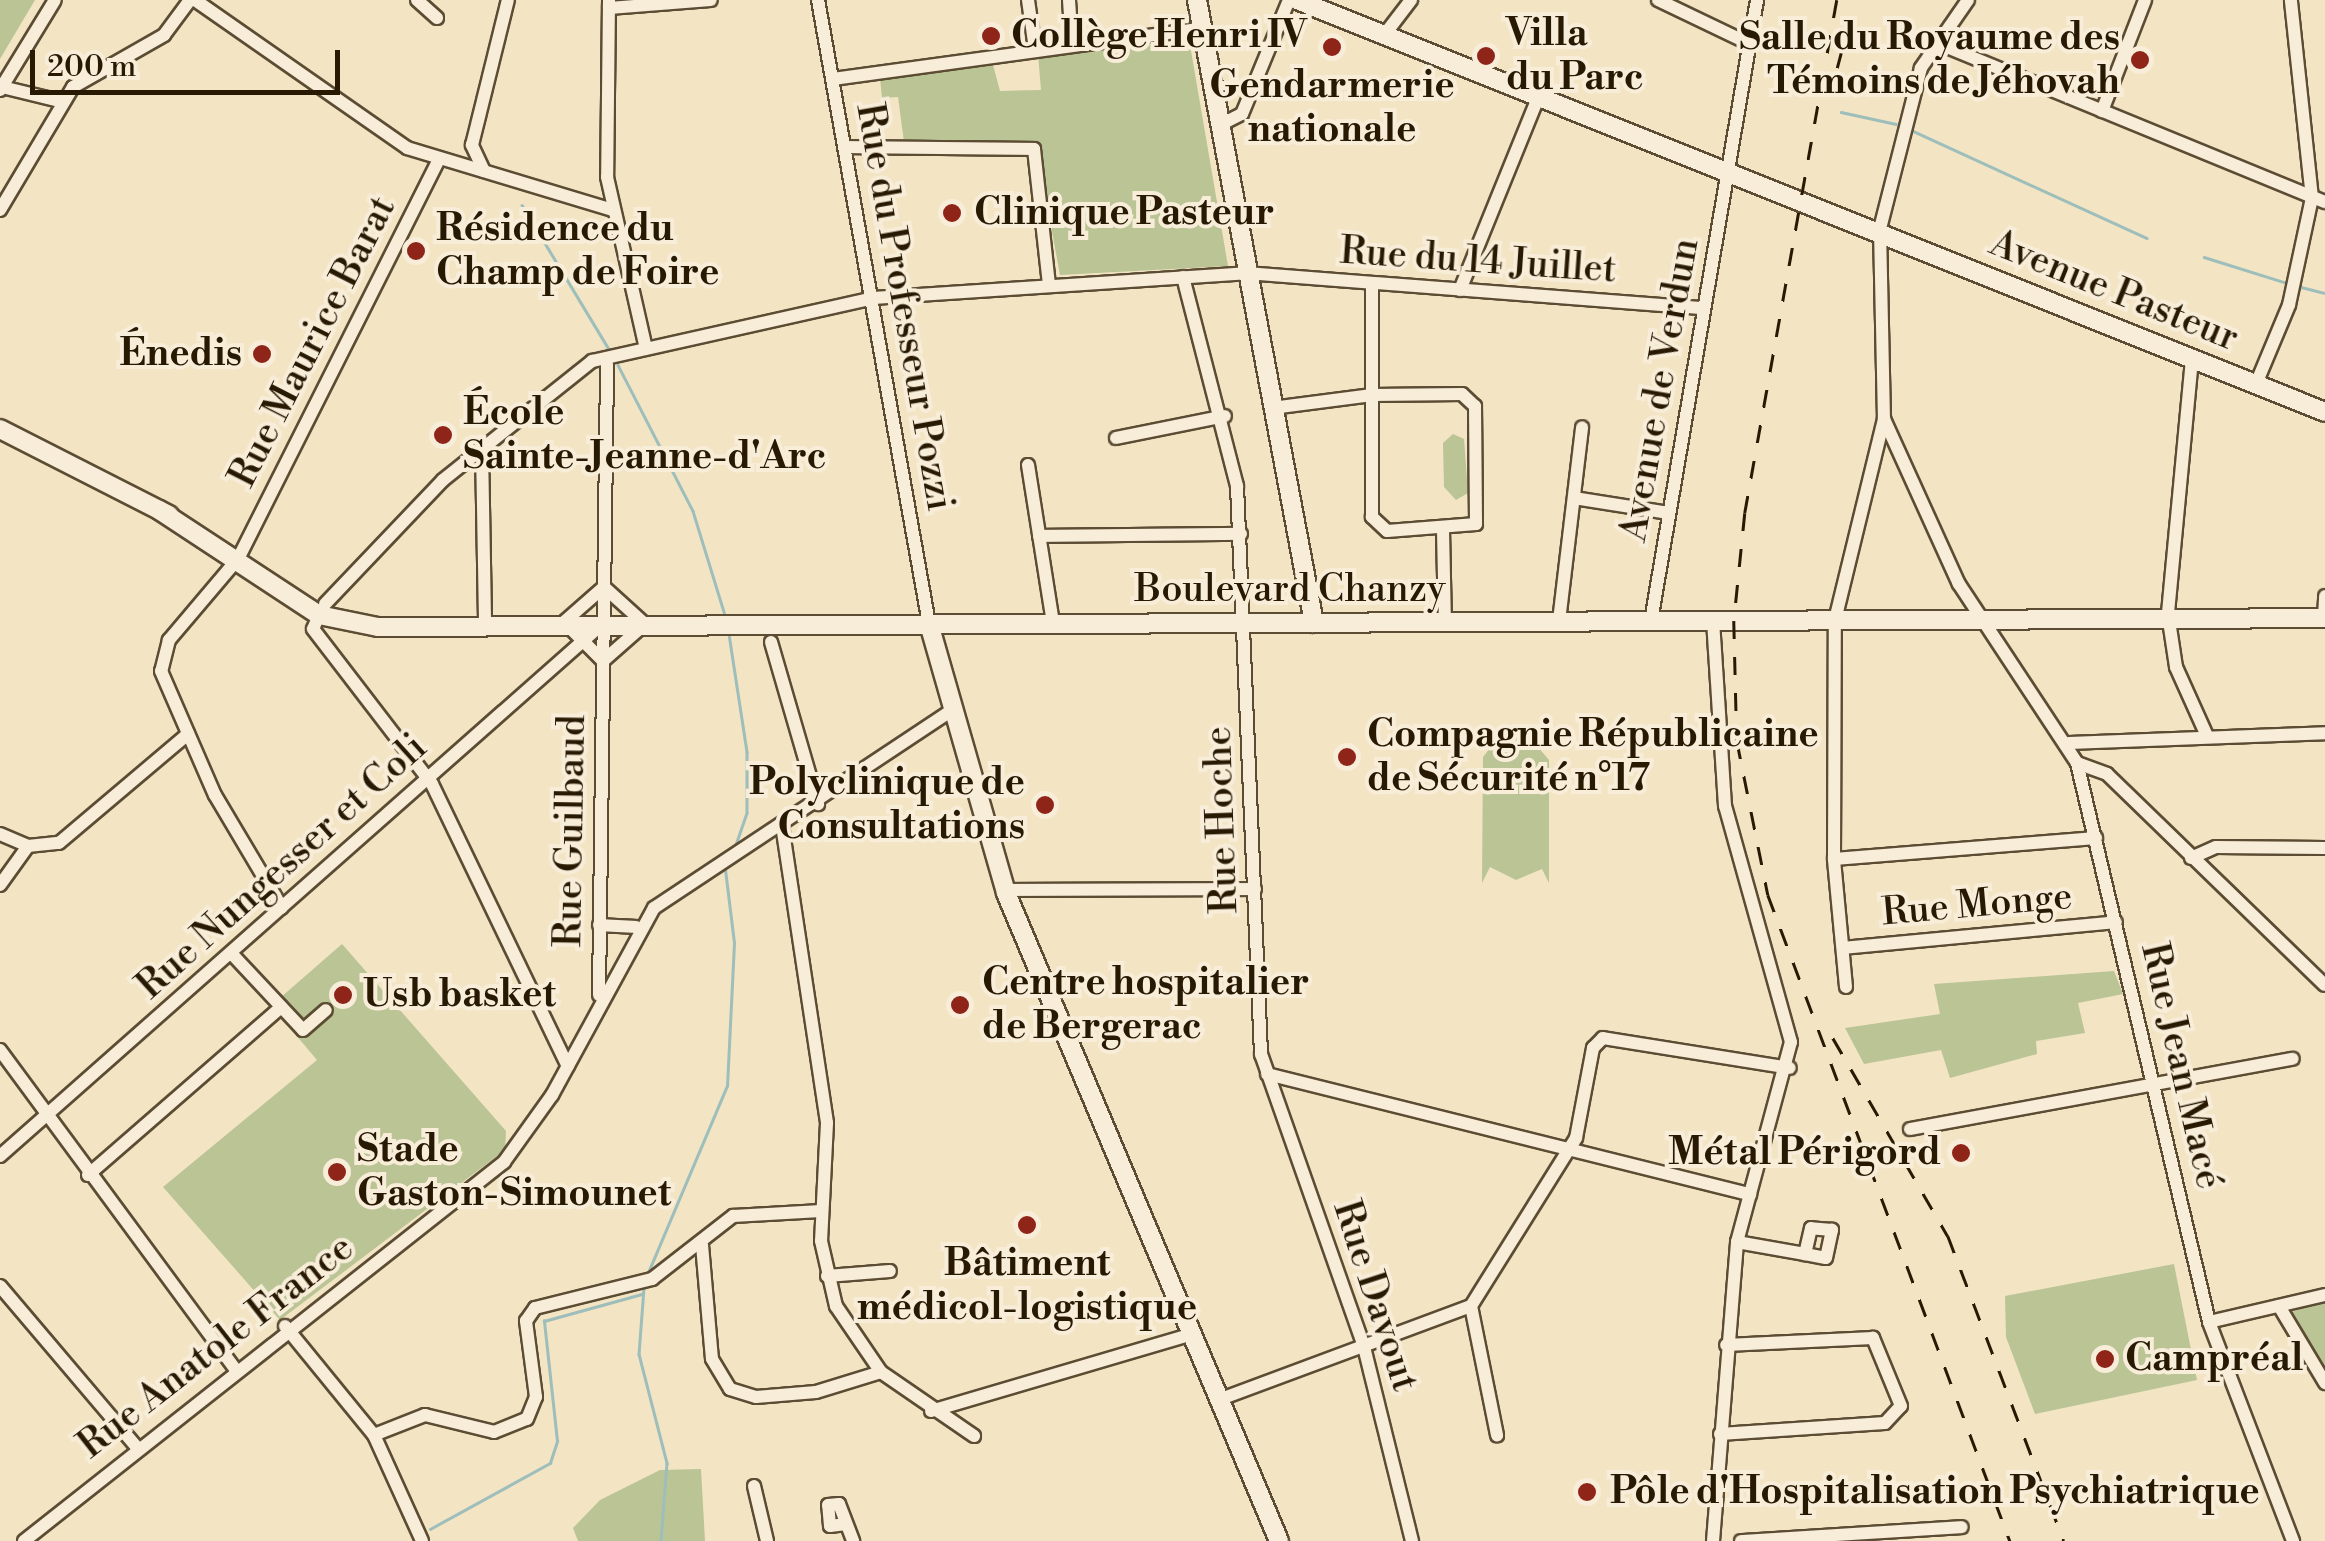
<!DOCTYPE html>
<meta charset="utf-8">
<style>
body{margin:0}
#map{position:relative;width:2325px;height:1541px;overflow:hidden;background:#f3e4c4;font-family:"Libre Bodoni",serif}
div>[style]{position:absolute}
[style*='--x']{left:calc(var(--x)*1px);top:calc(var(--y)*1px);width:calc(var(--w)*1px);rotate:calc(var(--a)*1deg)}
.green>*{inset:0;background:#bac495}
.stream>*{height:2.5px;margin:-1.25px;padding:0 1.25px;transform-origin:1.25px;border-radius:1.25px;background:#9dbeba}
.roads{filter:drop-shadow(2px 0 #5b4c33) drop-shadow(-2px 0 #5b4c33) drop-shadow(0 2px #5b4c33) drop-shadow(0 -2px #5b4c33)}
.street>*{height:12px;margin:-6px;padding:0 6px;transform-origin:6px;border-radius:6px;background:#f7edd9}
.secondary>*{height:18px;margin:-9px;padding:0 9px;transform-origin:9px;border-radius:9px;background:#f7edd9}
.rail>*{height:2.5px;margin-top:-1.25px;transform-origin:0;background:repeating-linear-gradient(90deg,#281903 0 18px,transparent 0 36px)}
.dots>*{width:28px;height:28px;translate:-50% -50%;box-sizing:border-box;border:5px solid #f7edd9;border-radius:50%}
span{translate:-50% -50%;white-space:nowrap;text-align:center;line-height:1.15;-webkit-text-stroke:8px #f7edd9;paint-order:stroke}
.poi-label{font-size:38px;color:#281903;font-weight:700}
.left{translate:0 -50%;text-align:left}
.right{translate:-100% -50%;text-align:right}
.street-label{font-size:38px;color:#281903}
.scale{position:absolute;left:30px;top:50px;width:310px;height:45px;box-sizing:border-box;border:5px solid #281903;border-top:0;padding-left:12px;font-size:30px;line-height:35px;white-space:nowrap;color:#281903;-webkit-text-stroke:8px #f7edd9;paint-order:stroke}
</style>
<div id="map">
<div class="green">
<i style="clip-path:polygon(0 0,35px 0,0 59px)"></i>
<i style="clip-path:polygon(1189px 39px,1228px 266px,1060px 275px,1036px 144px,904px 142px,898px 97px,882px 98px,880px 78px,993px 65px,1000px 91px,1041px 90px,1038px 54px)"></i>
<i style="clip-path:polygon(1453px 434px,1464px 439px,1468px 493px,1456px 500px,1444px 487px,1443px 443px)"></i>
<i style="clip-path:polygon(1526px 733px,1549px 760px,1549px 883px,1542px 869px,1516px 880px,1490px 867px,1482px 883px,1483px 757px,1500px 735px)"></i>
<i style="clip-path:polygon(342px 944px,506px 1131px,505px 1150px,280px 1320px,163px 1187px,317px 1060px,279px 1015px,280px 998px)"></i>
<i style="clip-path:polygon(2114px 971px,2123px 994px,2078px 1003px,2085px 1033px,2036px 1041px,2037px 1054px,1950px 1078px,1941px 1050px,1864px 1064px,1845px 1028px,1940px 1014px,1934px 984px)"></i>
<i style="clip-path:polygon(2174px 1264px,2197px 1380px,2035px 1414px,2006px 1337px,2005px 1296px)"></i>
<i style="clip-path:polygon(2325px 1300px,2325px 1370px,2292px 1312px)"></i>
<i style="clip-path:polygon(701px 1469px,705px 1541px,578px 1541px,573px 1528px,600px 1500px,660px 1470px)"></i>
</div>
<div class="stream">
<i style="--x:1841;--y:112;--w:56;--a:12.3"></i>
<i style="--x:1913;--y:131;--w:257;--a:24.6"></i>
<i style="--x:522;--y:205;--w:170;--a:58.9"></i>
<i style="--x:2204;--y:257;--w:87;--a:17.4"></i>
<i style="--x:2301;--y:287;--w:25;--a:14"></i>
<i style="--x:618;--y:365;--w:164;--a:62.8"></i>
<i style="--x:693;--y:511;--w:106;--a:72.9"></i>
<i style="--x:729;--y:634;--w:119;--a:81.3"></i>
<i style="--x:747;--y:752;--w:61;--a:90"></i>
<i style="--x:747;--y:813;--w:34;--a:109"></i>
<i style="--x:647;--y:1275;--w:205;--a:-67.1"></i>
<i style="--x:727;--y:1086;--w:143;--a:-87.2"></i>
<i style="--x:734;--y:943;--w:74;--a:-97"></i>
<i style="--x:644;--y:1288;--w:66;--a:94.3"></i>
<i style="--x:639;--y:1354;--w:113;--a:75.6"></i>
<i style="--x:667;--y:1463;--w:78;--a:94.4"></i>
<i style="--x:430;--y:1529;--w:137;--a:-28.8"></i>
<i style="--x:550;--y:1463;--w:23;--a:-72"></i>
<i style="--x:557;--y:1441;--w:121;--a:-96.2"></i>
<i style="--x:544;--y:1321;--w:102;--a:-15.4"></i>
</div>
<div class="roads">
<div class="street">
<i style="--x:195;--y:0;--w:259;--a:34.9"></i>
<i style="--x:407;--y:148;--w:214;--a:16.8"></i>
<i style="--x:417;--y:0;--w:27;--a:42"></i>
<i style="--x:609;--y:0;--w:177;--a:90.6"></i>
<i style="--x:607;--y:177;--w:176;--a:77.2"></i>
<i style="--x:818;--y:0;--w:634;--a:79.91"></i>
<i style="--x:1028;--y:0;--w:49;--a:81.9"></i>
<i style="--x:1069;--y:0;--w:45;--a:86.2"></i>
<i style="--x:1658;--y:0;--w:102;--a:25.6"></i>
<i style="--x:1968;--y:0;--w:83;--a:124.7"></i>
<i style="--x:1921;--y:68;--w:166;--a:104.3"></i>
<i style="--x:1880;--y:229;--w:190;--a:88.8"></i>
<i style="--x:1884;--y:419;--w:181;--a:65.6"></i>
<i style="--x:1959;--y:584;--w:214;--a:56.6"></i>
<i style="--x:2077;--y:763;--w:574;--a:76.71"></i>
<i style="--x:2209;--y:1322;--w:235;--a:69"></i>
<i style="--x:609;--y:8;--w:102;--a:-4.5"></i>
<i style="--x:1385;--y:34;--w:43;--a:-52.6"></i>
<i style="--x:1942;--y:45;--w:414;--a:22.3"></i>
<i style="--x:833;--y:79;--w:369;--a:-7.8"></i>
<i style="--x:2;--y:87;--w:60;--a:13.6"></i>
<i style="--x:0;--y:90;--w:105;--a:-58.6"></i>
<i style="--x:2102;--y:111;--w:119;--a:-68.8"></i>
<i style="--x:1218;--y:126;--w:27;--a:-27"></i>
<i style="--x:1242;--y:114;--w:123;--a:-67.6"></i>
<i style="--x:846;--y:147;--w:188;--a:0.6"></i>
<i style="--x:1034;--y:149;--w:137;--a:83.7"></i>
<i style="--x:484;--y:171;--w:29;--a:-115"></i>
<i style="--x:472;--y:145;--w:149;--a:-76.1"></i>
<i style="--x:0;--y:210;--w:143;--a:-59.3"></i>
<i style="--x:73;--y:87;--w:105;--a:-29.7"></i>
<i style="--x:164;--y:35;--w:44;--a:-53.4"></i>
<i style="--x:1183;--y:277;--w:216;--a:75.5"></i>
<i style="--x:1237;--y:486;--w:569;--a:87.58"></i>
<i style="--x:1261;--y:1054;--w:311;--a:70.6"></i>
<i style="--x:1364;--y:1347;--w:200;--a:76.1"></i>
<i style="--x:1460;--y:290;--w:210;--a:-67.9"></i>
<i style="--x:2192;--y:359;--w:256;--a:95.4"></i>
<i style="--x:2168;--y:614;--w:54;--a:81.4"></i>
<i style="--x:2176;--y:667;--w:76;--a:65.8"></i>
<i style="--x:2256;--y:384;--w:86;--a:-67.3"></i>
<i style="--x:2289;--y:305;--w:109;--a:-77.9"></i>
<i style="--x:2312;--y:198;--w:199;--a:-96.1"></i>
<i style="--x:1272;--y:408;--w:101;--a:-7.4"></i>
<i style="--x:1372;--y:395;--w:90;--a:-0.6"></i>
<i style="--x:1462;--y:394;--w:18;--a:43"></i>
<i style="--x:1475;--y:406;--w:118;--a:89.5"></i>
<i style="--x:1476;--y:524;--w:89;--a:175.5"></i>
<i style="--x:1387;--y:531;--w:21;--a:-137"></i>
<i style="--x:1372;--y:517;--w:234;--a:-90"></i>
<i style="--x:1116;--y:438;--w:111;--a:-11.4"></i>
<i style="--x:482;--y:448;--w:175;--a:89"></i>
<i style="--x:1028;--y:465;--w:160;--a:81"></i>
<i style="--x:1574;--y:498;--w:96;--a:9"></i>
<i style="--x:1443;--y:530;--w:92;--a:88.8"></i>
<i style="--x:1039;--y:536;--w:202;--a:-0.6"></i>
<i style="--x:241;--y:553;--w:440;--a:-63.3"></i>
<i style="--x:236;--y:561;--w:104;--a:130.3"></i>
<i style="--x:169;--y:640;--w:32;--a:104"></i>
<i style="--x:161;--y:671;--w:135;--a:66.5"></i>
<i style="--x:215;--y:795;--w:131;--a:59.3"></i>
<i style="--x:604;--y:587;--w:55;--a:42.1"></i>
<i style="--x:645;--y:624;--w:56;--a:138.6"></i>
<i style="--x:603;--y:661;--w:55;--a:-135"></i>
<i style="--x:564;--y:622;--w:53;--a:-41.2"></i>
<i style="--x:325;--y:604;--w:171;--a:-46.4"></i>
<i style="--x:443;--y:480;--w:191;--a:-38.6"></i>
<i style="--x:592;--y:361;--w:288;--a:-12.6"></i>
<i style="--x:873;--y:298;--w:374;--a:-3.8"></i>
<i style="--x:1246;--y:273;--w:459;--a:4.4"></i>
<i style="--x:319;--y:615;--w:15;--a:113"></i>
<i style="--x:313;--y:629;--w:195;--a:52.5"></i>
<i style="--x:432;--y:784;--w:313;--a:64.3"></i>
<i style="--x:2324;--y:618;--w:22;--a:-87"></i>
<i style="--x:1559;--y:621;--w:195;--a:-83.2"></i>
<i style="--x:1651;--y:621;--w:630;--a:-80.31"></i>
<i style="--x:771;--y:642;--w:169;--a:73.8"></i>
<i style="--x:2069;--y:743;--w:256;--a:-2.2"></i>
<i style="--x:2077;--y:763;--w:32;--a:20"></i>
<i style="--x:2107;--y:774;--w:303;--a:44.1"></i>
<i style="--x:782;--y:825;--w:301;--a:81.4"></i>
<i style="--x:827;--y:1123;--w:118;--a:92.9"></i>
<i style="--x:821;--y:1241;--w:67;--a:77"></i>
<i style="--x:836;--y:1306;--w:80;--a:55.7"></i>
<i style="--x:881;--y:1372;--w:113;--a:34.5"></i>
<i style="--x:0;--y:834;--w:30;--a:23"></i>
<i style="--x:28;--y:846;--w:31;--a:-6"></i>
<i style="--x:59;--y:843;--w:169;--a:-40.2"></i>
<i style="--x:2191;--y:858;--w:27;--a:-24"></i>
<i style="--x:2216;--y:847;--w:109;--a:0.5"></i>
<i style="--x:1834;--y:859;--w:263;--a:-4.6"></i>
<i style="--x:0;--y:885;--w:48;--a:-54.3"></i>
<i style="--x:1005;--y:890;--w:250;--a:-0.2"></i>
<i style="--x:599;--y:925;--w:37;--a:3"></i>
<i style="--x:1843;--y:948;--w:274;--a:-5.4"></i>
<i style="--x:231;--y:953;--w:105;--a:46.9"></i>
<i style="--x:303;--y:1030;--w:30;--a:-41"></i>
<i style="--x:1846;--y:987;--w:129;--a:-95.4"></i>
<i style="--x:1834;--y:859;--w:239;--a:-89.8"></i>
<i style="--x:1835;--y:620;--w:207;--a:-76.3"></i>
<i style="--x:599;--y:995;--w:631;--a:-89.27"></i>
<i style="--x:0;--y:1050;--w:396;--a:53.6"></i>
<i style="--x:1267;--y:1074;--w:498;--a:14"></i>
<i style="--x:1910;--y:1129;--w:389;--a:-10.4"></i>
<i style="--x:0;--y:1156;--w:802;--a:-41.46"></i>
<i style="--x:88;--y:1175;--w:256;--a:-41"></i>
<i style="--x:1737;--y:1242;--w:69;--a:10"></i>
<i style="--x:1805;--y:1254;--w:21;--a:11"></i>
<i style="--x:1826;--y:1258;--w:29;--a:-78"></i>
<i style="--x:1832;--y:1230;--w:21;--a:-175"></i>
<i style="--x:1811;--y:1228;--w:27;--a:103"></i>
<i style="--x:702;--y:1245;--w:114;--a:85"></i>
<i style="--x:712;--y:1359;--w:35;--a:59"></i>
<i style="--x:730;--y:1389;--w:27;--a:17"></i>
<i style="--x:756;--y:1397;--w:60;--a:-4.8"></i>
<i style="--x:816;--y:1392;--w:68;--a:-17.1"></i>
<i style="--x:827;--y:1276;--w:63;--a:-4.5"></i>
<i style="--x:0;--y:1286;--w:214;--a:49.7"></i>
<i style="--x:1471;--y:1306;--w:132;--a:78.6"></i>
<i style="--x:2279;--y:1306;--w:90;--a:59.1"></i>
<i style="--x:2209;--y:1322;--w:119;--a:-13.1"></i>
<i style="--x:285;--y:1326;--w:141;--a:50.8"></i>
<i style="--x:374;--y:1435;--w:116;--a:65.6"></i>
<i style="--x:1218;--y:1400;--w:270;--a:-20.4"></i>
<i style="--x:1471;--y:1306;--w:198;--a:-58"></i>
<i style="--x:1576;--y:1138;--w:92;--a:-79.3"></i>
<i style="--x:1593;--y:1048;--w:14;--a:-45"></i>
<i style="--x:1603;--y:1038;--w:189;--a:9.1"></i>
<i style="--x:931;--y:1411;--w:270;--a:-16.4"></i>
<i style="--x:1720;--y:1434;--w:165;--a:-3.8"></i>
<i style="--x:1885;--y:1423;--w:23;--a:-47"></i>
<i style="--x:1901;--y:1406;--w:74;--a:-112.4"></i>
<i style="--x:1873;--y:1338;--w:147;--a:177.3"></i>
<i style="--x:374;--y:1435;--w:55;--a:-21.4"></i>
<i style="--x:425;--y:1415;--w:71;--a:13.8"></i>
<i style="--x:494;--y:1432;--w:35;--a:-22"></i>
<i style="--x:527;--y:1419;--w:24;--a:-68"></i>
<i style="--x:536;--y:1397;--w:77;--a:-97.5"></i>
<i style="--x:526;--y:1321;--w:16;--a:-55"></i>
<i style="--x:535;--y:1308;--w:121;--a:-13.9"></i>
<i style="--x:652;--y:1279;--w:103;--a:-37.9"></i>
<i style="--x:733;--y:1216;--w:88;--a:-3.3"></i>
<i style="--x:754;--y:1486;--w:57;--a:76.7"></i>
<i style="--x:846;--y:1524;--w:16;--a:173"></i>
<i style="--x:830;--y:1526;--w:21;--a:-95"></i>
<i style="--x:828;--y:1505;--w:11;--a:-5"></i>
<i style="--x:839;--y:1504;--w:40;--a:69"></i>
<i style="--x:24;--y:1541;--w:612;--a:-38.29"></i>
<i style="--x:504;--y:1162;--w:82;--a:-54.4"></i>
<i style="--x:552;--y:1095;--w:213;--a:-61.4"></i>
<i style="--x:654;--y:908;--w:352;--a:-33.6"></i>
<i style="--x:1713;--y:1541;--w:300;--a:-85.4"></i>
<i style="--x:1737;--y:1242;--w:207;--a:-74.9"></i>
<i style="--x:1791;--y:1042;--w:245;--a:-105.6"></i>
<i style="--x:1725;--y:806;--w:185;--a:-93.7"></i>
<i style="--x:1741;--y:1541;--w:221;--a:-3.6"></i>
</div>
<div class="secondary">
<i style="--x:1197;--y:0;--w:634;--a:79.36"></i>
<i style="--x:1297;--y:0;--w:1107;--a:21.84"></i>
<i style="--x:0;--y:429;--w:190;--a:27"></i>
<i style="--x:159;--y:510;--w:191;--a:33.3"></i>
<i style="--x:319;--y:615;--w:60;--a:11.5"></i>
<i style="--x:378;--y:627;--w:1947;--a:-0.26"></i>
<i style="--x:929;--y:624;--w:280;--a:74"></i>
<i style="--x:1006;--y:893;--w:703;--a:67.15"></i>
</div>
</div>
<div class="rail">
<i style="--x:1837;--y:0;--w:521;--a:100.17"></i>
<i style="--x:1745;--y:513;--w:109;--a:95.8"></i>
<i style="--x:1734;--y:621;--w:120;--a:88.6"></i>
<i style="--x:1737;--y:741;--w:157;--a:78.6"></i>
<i style="--x:1768;--y:895;--w:690;--a:69.46"></i>
<i style="--x:1837;--y:68;--w:70;--a:-75.2"></i>
<i style="--x:1833;--y:1038;--w:229;--a:59.9"></i>
<i style="--x:1948;--y:1236;--w:326;--a:69.2"></i>
</div>
<div class="dots">
<i style="left:991px;top:36px;background:#8f2418"></i>
<i style="left:1332px;top:47px;background:#8f2418"></i>
<i style="left:1486px;top:56px;background:#8f2418"></i>
<i style="left:2140px;top:60px;background:#8f2418"></i>
<i style="left:952px;top:213px;background:#8f2418"></i>
<i style="left:416px;top:251px;background:#8f2418"></i>
<i style="left:262px;top:354px;background:#8f2418"></i>
<i style="left:443px;top:435px;background:#8f2418"></i>
<i style="left:1347px;top:757px;background:#8f2418"></i>
<i style="left:1045px;top:805px;background:#8f2418"></i>
<i style="left:343px;top:995px;background:#8f2418"></i>
<i style="left:960px;top:1005px;background:#8f2418"></i>
<i style="left:1961px;top:1153px;background:#8f2418"></i>
<i style="left:337px;top:1172px;background:#8f2418"></i>
<i style="left:1027px;top:1225px;background:#8f2418"></i>
<i style="left:2105px;top:1359px;background:#8f2418"></i>
<i style="left:1587px;top:1492px;background:#8f2418"></i>
</div>
<div class="poi-label">
<span class="left" style="left:1506px;top:56px">Villa<br>du Parc</span>
<span class="left" style="left:1011px;top:36px">Collège Henri IV</span>
<span class="right" style="left:2120px;top:60px">Salle du Royaume des<br>Témoins de Jéhovah</span>
<span style="left:1332px;top:108px">Gendarmerie<br>nationale</span>
<span class="left" style="left:974px;top:213px">Clinique Pasteur</span>
<span class="left" style="left:436px;top:251px">Résidence du<br>Champ de Foire</span>
<span class="right" style="left:242px;top:354px">Énedis</span>
<span class="left" style="left:463px;top:435px">École<br>Sainte-Jeanne-d'Arc</span>
<span class="left" style="left:1367px;top:757px">Compagnie Républicaine<br>de Sécurité n°17</span>
<span class="right" style="left:1025px;top:805px">Polyclinique de<br>Consultations</span>
<span class="left" style="left:982px;top:1005px">Centre hospitalier<br>de Bergerac</span>
<span class="left" style="left:363px;top:995px">Usb basket</span>
<span class="left" style="left:357px;top:1172px">Stade<br>Gaston-Simounet</span>
<span class="right" style="left:1941px;top:1153px">Métal Périgord</span>
<span style="left:1027px;top:1286px">Bâtiment<br>médicol-logistique</span>
<span class="left" style="left:2125px;top:1359px">Campréal</span>
<span class="left" style="left:1610px;top:1492px">Pôle d'Hospitalisation Psychiatrique</span>
</div>
<div class="street-label">
<span style="left:1478px;top:261px;rotate:4deg">Rue du 14 Juillet</span>
<span style="left:2114px;top:291px;rotate:22deg">Avenue Pasteur</span>
<span style="left:904px;top:307px;rotate:80deg">Rue du Professeur Pozzi</span>
<span style="left:313px;top:342px;rotate:-63deg">Rue Maurice Barat</span>
<span style="left:1660px;top:390px;rotate:-80deg">Avenue de Verdun</span>
<span style="left:1290px;top:590px">Boulevard Chanzy</span>
<span style="left:1222px;top:820px;rotate:-92deg">Rue Hoche</span>
<span style="left:571px;top:831px;rotate:-89deg">Rue Guilbaud</span>
<span style="left:282px;top:867px;rotate:-42deg">Rue Nungesser et Coli</span>
<span style="left:1977px;top:905px;rotate:-5deg">Rue Monge</span>
<span style="left:2181px;top:1066px;rotate:77deg">Rue Jean Macé</span>
<span style="left:1375px;top:1296px;rotate:72deg">Rue Davout</span>
<span style="left:216px;top:1347px;rotate:-38deg">Rue Anatole France</span>
</div>
<div class="scale">200 m</div>
</div>
